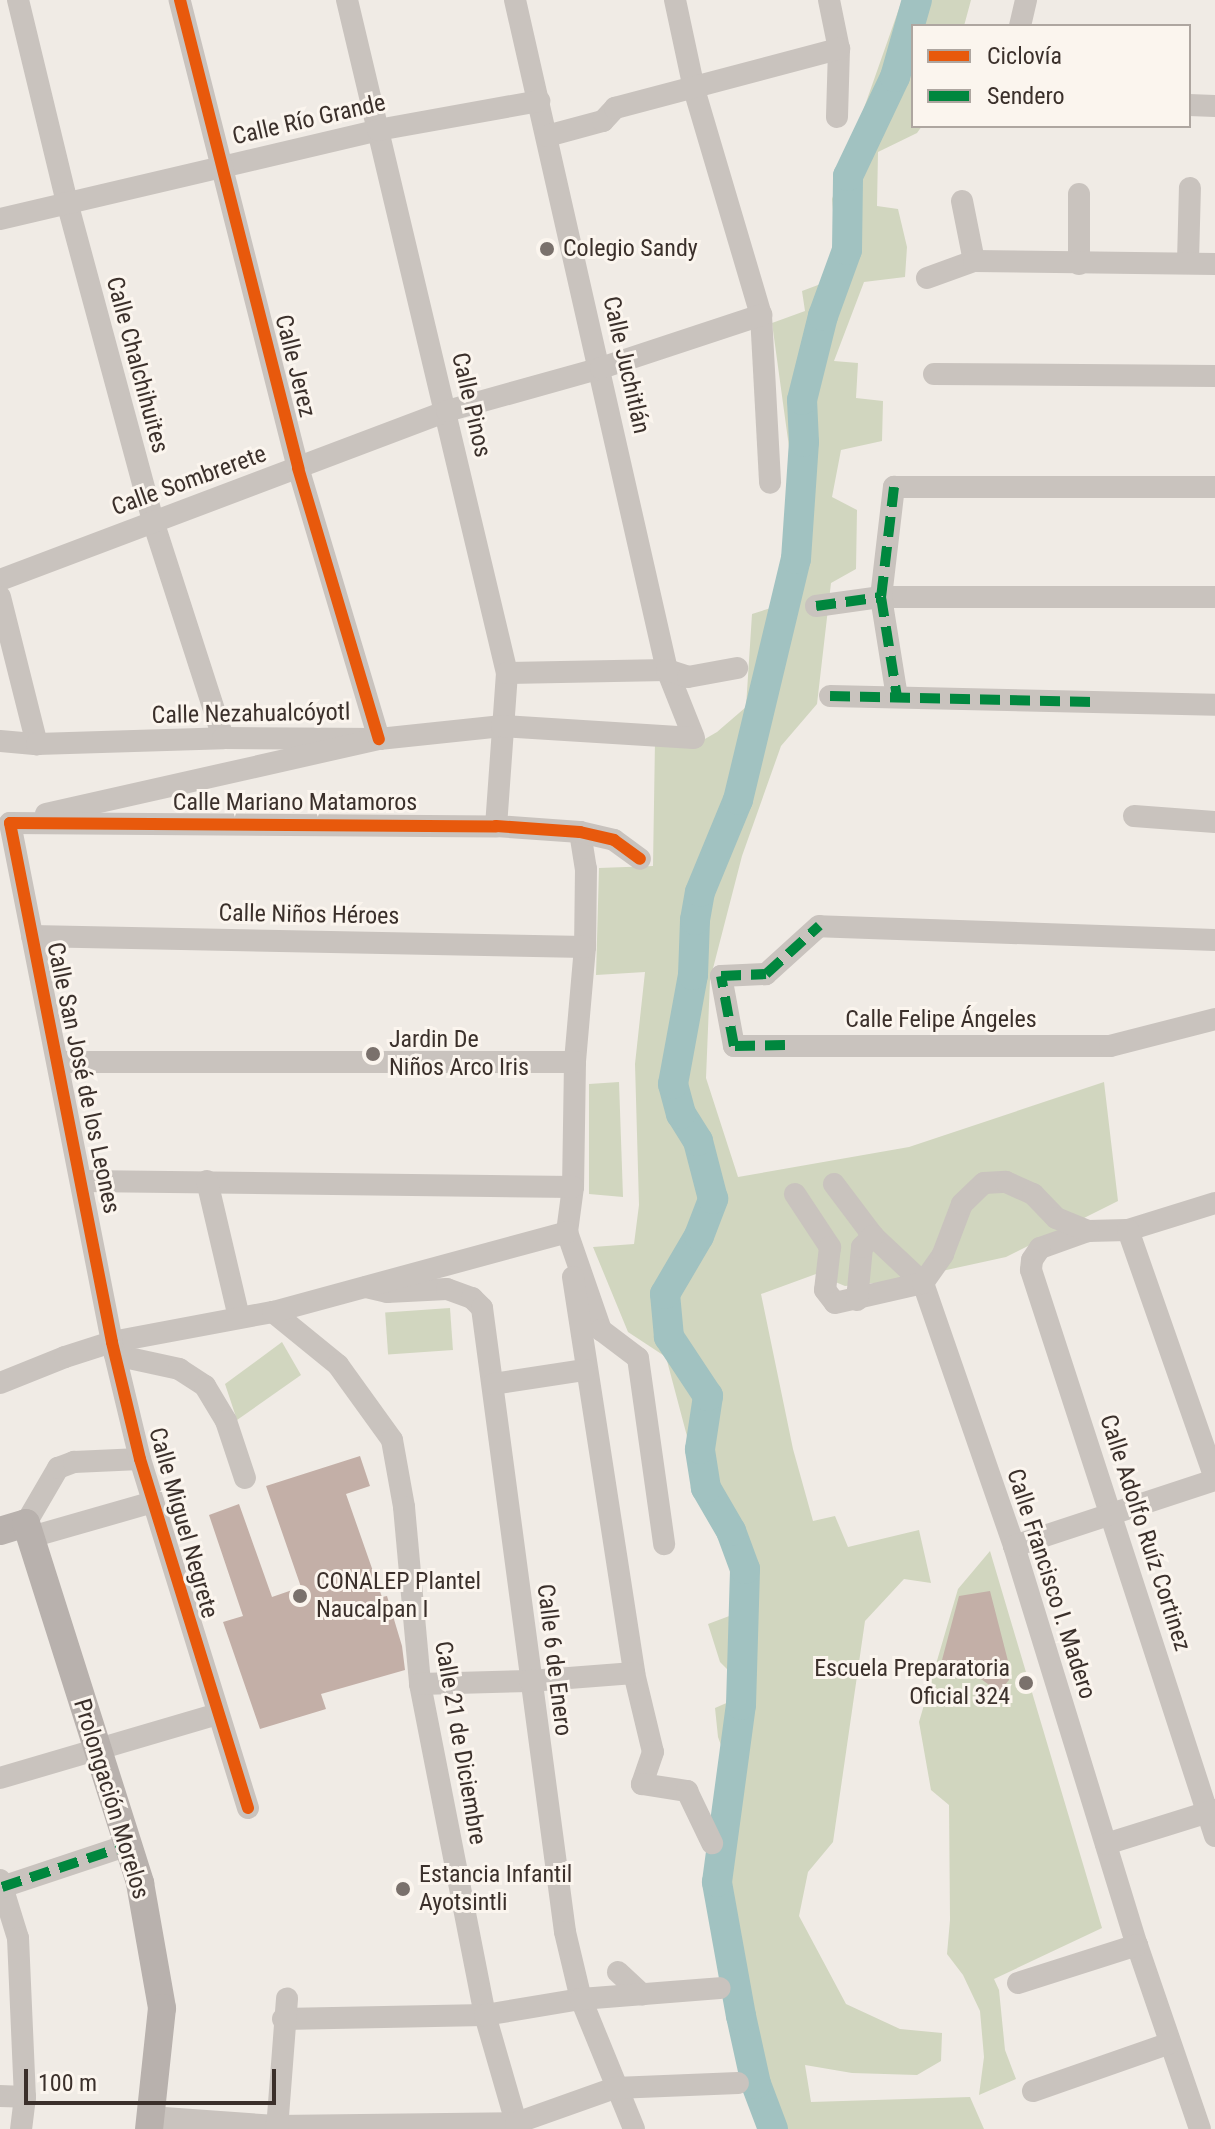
<!DOCTYPE html>
<meta charset="utf-8">
<style>
body{margin:0}
#map{position:relative;width:1215px;height:2129px;overflow:hidden;background:#f0ebe5;font-family:"Roboto Condensed",sans-serif}
div>[style]{position:absolute}
[style*='--x']{left:calc(var(--x)*1px);top:calc(var(--y)*1px);width:calc(var(--w)*1px);rotate:calc(var(--a)*1deg)}
.green>*{inset:0;background:#d1d6bf;transform-origin:0 0}
.river>*{height:30px;margin:-15px;padding:0 15px;transform-origin:15px;border-radius:15px;background:#a1c2c1}
.building>*{inset:0;background:#c3afa7}
.minor>*{height:22px;margin:-11px;padding:0 11px;transform-origin:11px;border-radius:11px;background:#c9c3be}
.major>*{height:28px;margin:-14px;padding:0 14px;transform-origin:14px;border-radius:14px;background:#b8b1ad}
.quiet>*{height:10px;margin-top:-5px;transform-origin:0;background:repeating-linear-gradient(90deg,#00873e 0 20px,transparent 0 30px)}
.cycleway>*{height:12px;margin:-6px;padding:0 6px;transform-origin:6px;border-radius:6px;background:#e8590c}
.dots>*{width:22px;height:22px;translate:-50% -50%;box-sizing:border-box;border:4px solid #fbf5ee;border-radius:50%}
span{translate:-50% -50%;white-space:nowrap;text-align:center;line-height:1.15;-webkit-text-stroke:6px #fbf5ee;paint-order:stroke}
.street-label{font-size:24px;color:#3b302b}
.poi-label{font-size:24px;color:#3b302b}
.left{translate:0 -50%;text-align:left}
.right{translate:-100% -50%;text-align:right}
.legend{position:absolute;left:911px;top:24px;width:280px;height:104px;box-sizing:border-box;background:#fbf5ee;border:2px solid #aea6a0;margin:0;padding:10px 14px;list-style:none;font-size:24px;color:#3b302b}
.legend li{display:flex;align-items:center;gap:16px;height:40px}
.legend b{width:40px;border:2px solid #aea6a0}
.scale{position:absolute;left:24px;top:2069px;width:252px;height:36px;box-sizing:border-box;border:4px solid #3b302b;border-top:0;padding-left:10px;font-size:24px;line-height:28px;white-space:nowrap;color:#3b302b;-webkit-text-stroke:6px #fbf5ee;paint-order:stroke}
</style>
<div id="map">
<div class="green">
<i style="clip-path:polygon(902px 0,971px 0,964px 26px,913px 26px,913px 126px,922px 126px,917px 133px,878px 152px,877px 206px,898px 209px,907px 247px,905px 277px,864px 282px,834px 361px,858px 363px,856px 398px,883px 401px,882px 441px,841px 450px,832px 497px,857px 510px,856px 569px,831px 583px,817px 704px,781px 746px,742px 856px,710px 980px,706px 1078px,738px 1177px,909px 1147px,1104px 1082px,1118px 1201px,1006px 1257px,896px 1281px,845px 1286px,816px 1274px,761px 1294px,793px 1449px,813px 1521px,835px 1516px,848px 1547px,919px 1530px,931px 1583px,904px 1579px,865px 1621px,833px 1842px,808px 1872px,799px 1916px,846px 2004px,900px 2029px,942px 2033px,941px 2061px,917px 2075px,852px 2073px,805px 2065px,811px 2102px,970px 2097px,984px 2129px,776px 2129px,765px 2110px,749px 1997px,728px 1901px,742px 1802px,718px 1737px,715px 1708px,731px 1701px,735px 1677px,720px 1662px,708px 1624px,748px 1609px,739px 1570px,701px 1489px,666px 1357px,628px 1332px,593px 1247px,634px 1244px,639px 1205px,635px 1064px,645px 972px,596px 975px,599px 868px,653px 866px,655px 741px,698px 743px,717px 732px,746px 707px,752px 614px,774px 607px,785px 536px,789px 447px,772px 323px,805px 311px,802px 291px,826px 282px,837px 256px,832px 199px)"></i>
<i style="clip-path:polygon(619px 1082px,623px 1197px,589px 1194px,589px 1084px)"></i>
<i style="left:450px;top:1308px;width:42px;height:65px;rotate:86deg"></i>
<i style="clip-path:polygon(282px 1342px,301px 1375px,237px 1420px,225px 1384px)"></i>
<i style="clip-path:polygon(990px 1551px,1102px 1928px,994px 1979px,999px 1990px,1005px 2050px,1016px 2079px,979px 2095px,984px 2057px,980px 2011px,963px 1975px,947px 1954px,950px 1920px,949px 1805px,931px 1790px,919px 1722px,958px 1589px)"></i>
</div>
<div class="river">
<i style="--x:773;--y:2129;--w:48;--a:-110.7"></i>
<i style="--x:756;--y:2084;--w:70;--a:-102.4"></i>
<i style="--x:741;--y:2016;--w:136;--a:-100.2"></i>
<i style="--x:717;--y:1882;--w:179;--a:-82.3"></i>
<i style="--x:741;--y:1705;--w:136;--a:-88.3"></i>
<i style="--x:745;--y:1569;--w:40;--a:-110.2"></i>
<i style="--x:731;--y:1531;--w:50;--a:-120.2"></i>
<i style="--x:706;--y:1488;--w:39;--a:-99"></i>
<i style="--x:700;--y:1449;--w:54;--a:-81.4"></i>
<i style="--x:708;--y:1396;--w:71;--a:-123.5"></i>
<i style="--x:669;--y:1337;--w:43;--a:-95.3"></i>
<i style="--x:665;--y:1294;--w:67;--a:-59.6"></i>
<i style="--x:699;--y:1236;--w:40;--a:-69"></i>
<i style="--x:713;--y:1199;--w:60;--a:-104.5"></i>
<i style="--x:698;--y:1141;--w:32;--a:-122"></i>
<i style="--x:681;--y:1114;--w:31;--a:-105"></i>
<i style="--x:673;--y:1084;--w:111;--a:-79.6"></i>
<i style="--x:693;--y:975;--w:55;--a:-87.9"></i>
<i style="--x:695;--y:920;--w:28;--a:-80"></i>
<i style="--x:700;--y:892;--w:100;--a:-67.6"></i>
<i style="--x:738;--y:800;--w:248;--a:-76.5"></i>
<i style="--x:796;--y:559;--w:117;--a:-86.1"></i>
<i style="--x:804;--y:442;--w:42;--a:-92.7"></i>
<i style="--x:802;--y:400;--w:87;--a:-76"></i>
<i style="--x:823;--y:316;--w:70;--a:-70"></i>
<i style="--x:847;--y:250;--w:74;--a:-89.2"></i>
<i style="--x:848;--y:176;--w:110;--a:-64.6"></i>
<i style="--x:895;--y:77;--w:80;--a:-74.1"></i>
</div>
<div class="building">
<i style="clip-path:polygon(360px 1456px,370px 1486px,346px 1494px,382px 1597px,387px 1596px,402px 1646px,405px 1670px,321px 1694px,326px 1709px,260px 1729px,223px 1622px,243px 1616px,209px 1515px,239px 1504px,272px 1597px,301px 1587px,266px 1486px)"></i>
<i style="clip-path:polygon(990px 1591px,1008px 1661px,1009px 1680px,999px 1692px,963px 1666px,942px 1660px,959px 1596px)"></i>
</div>
<div class="minor">
<i style="--x:18;--y:0;--w:208;--a:76.4"></i>
<i style="--x:67;--y:202;--w:330;--a:74.9"></i>
<i style="--x:153;--y:521;--w:228;--a:72.1"></i>
<i style="--x:347;--y:0;--w:692;--a:76.63"></i>
<i style="--x:507;--y:673;--w:153;--a:94.1"></i>
<i style="--x:515;--y:0;--w:687;--a:77.22"></i>
<i style="--x:667;--y:670;--w:73;--a:68.3"></i>
<i style="--x:675;--y:0;--w:91;--a:77.9"></i>
<i style="--x:694;--y:89;--w:236;--a:73.5"></i>
<i style="--x:761;--y:315;--w:168;--a:86.9"></i>
<i style="--x:829;--y:0;--w:50;--a:78.5"></i>
<i style="--x:839;--y:49;--w:68;--a:91.7"></i>
<i style="--x:1020;--y:26;--w:27;--a:-77"></i>
<i style="--x:1189;--y:105;--w:26;--a:2"></i>
<i style="--x:547;--y:136;--w:58;--a:-15"></i>
<i style="--x:603;--y:121;--w:18;--a:-47"></i>
<i style="--x:615;--y:108;--w:232;--a:-14.8"></i>
<i style="--x:1079;--y:194;--w:70;--a:90"></i>
<i style="--x:962;--y:201;--w:61;--a:78.7"></i>
<i style="--x:0;--y:219;--w:388;--a:-13.2"></i>
<i style="--x:378;--y:130;--w:164;--a:-10.2"></i>
<i style="--x:1188;--y:262;--w:74;--a:-88.5"></i>
<i style="--x:927;--y:278;--w:50;--a:-19.9"></i>
<i style="--x:974;--y:261;--w:241;--a:0.7"></i>
<i style="--x:934;--y:374;--w:281;--a:0.4"></i>
<i style="--x:0;--y:580;--w:478;--a:-20.7"></i>
<i style="--x:447;--y:411;--w:160;--a:-15.6"></i>
<i style="--x:601;--y:368;--w:169;--a:-18.3"></i>
<i style="--x:0;--y:597;--w:152;--a:75.9"></i>
<i style="--x:816;--y:606;--w:66;--a:-7.9"></i>
<i style="--x:881;--y:597;--w:334;--a:0"></i>
<i style="--x:507;--y:673;--w:160;--a:-1.1"></i>
<i style="--x:667;--y:670;--w:22;--a:18"></i>
<i style="--x:688;--y:677;--w:50;--a:-10.4"></i>
<i style="--x:830;--y:696;--w:385;--a:1.3"></i>
<i style="--x:897;--y:697;--w:101;--a:-99.1"></i>
<i style="--x:881;--y:597;--w:111;--a:-83.3"></i>
<i style="--x:894;--y:487;--w:321;--a:0"></i>
<i style="--x:0;--y:741;--w:37;--a:5"></i>
<i style="--x:37;--y:744;--w:186;--a:-1.8"></i>
<i style="--x:223;--y:738;--w:156;--a:0.4"></i>
<i style="--x:379;--y:739;--w:124;--a:-6"></i>
<i style="--x:502;--y:726;--w:192;--a:3.6"></i>
<i style="--x:46;--y:814;--w:341;--a:-12.7"></i>
<i style="--x:379;--y:739;--w:283;--a:-106.6"></i>
<i style="--x:298;--y:468;--w:483;--a:-104.2"></i>
<i style="--x:1134;--y:816;--w:81;--a:4.2"></i>
<i style="--x:580;--y:832;--w:37;--a:81"></i>
<i style="--x:586;--y:869;--w:78;--a:90.7"></i>
<i style="--x:585;--y:947;--w:115;--a:95"></i>
<i style="--x:575;--y:1062;--w:125;--a:90.9"></i>
<i style="--x:573;--y:1187;--w:45;--a:97.6"></i>
<i style="--x:567;--y:1232;--w:104;--a:70.9"></i>
<i style="--x:601;--y:1330;--w:46;--a:37.1"></i>
<i style="--x:638;--y:1358;--w:188;--a:82"></i>
<i style="--x:32;--y:936;--w:553;--a:1.14"></i>
<i style="--x:1215;--y:940;--w:396;--a:-178"></i>
<i style="--x:819;--y:926;--w:72;--a:137.8"></i>
<i style="--x:766;--y:974;--w:45;--a:177.5"></i>
<i style="--x:721;--y:976;--w:71;--a:79.5"></i>
<i style="--x:734;--y:1046;--w:376;--a:0"></i>
<i style="--x:1110;--y:1046;--w:108;--a:-14.4"></i>
<i style="--x:58;--y:1062;--w:517;--a:0"></i>
<i style="--x:83;--y:1181;--w:490;--a:0.7"></i>
<i style="--x:207;--y:1181;--w:140;--a:76.8"></i>
<i style="--x:834;--y:1184;--w:65;--a:53.1"></i>
<i style="--x:873;--y:1236;--w:69;--a:43.2"></i>
<i style="--x:923;--y:1283;--w:278;--a:70.9"></i>
<i style="--x:1014;--y:1546;--w:418;--a:72.9"></i>
<i style="--x:1137;--y:1945;--w:194;--a:71.1"></i>
<i style="--x:795;--y:1194;--w:64;--a:56.6"></i>
<i style="--x:830;--y:1247;--w:43;--a:96.6"></i>
<i style="--x:825;--y:1290;--w:16;--a:52"></i>
<i style="--x:835;--y:1303;--w:90;--a:-12.8"></i>
<i style="--x:1215;--y:1203;--w:91;--a:162.8"></i>
<i style="--x:1128;--y:1230;--w:40;--a:178.6"></i>
<i style="--x:1088;--y:1231;--w:51;--a:160.5"></i>
<i style="--x:1040;--y:1248;--w:14;--a:124"></i>
<i style="--x:1032;--y:1260;--w:10;--a:96"></i>
<i style="--x:1031;--y:1270;--w:595;--a:71.99"></i>
<i style="--x:1128;--y:1230;--w:264;--a:70.7"></i>
<i style="--x:573;--y:1277;--w:401;--a:81.2"></i>
<i style="--x:634;--y:1673;--w:81;--a:76.5"></i>
<i style="--x:653;--y:1752;--w:34;--a:109"></i>
<i style="--x:642;--y:1784;--w:46;--a:8.8"></i>
<i style="--x:687;--y:1791;--w:58;--a:64.3"></i>
<i style="--x:923;--y:1283;--w:35;--a:-55"></i>
<i style="--x:943;--y:1254;--w:53;--a:-69.2"></i>
<i style="--x:962;--y:1204;--w:30;--a:-44"></i>
<i style="--x:984;--y:1183;--w:22;--a:-3"></i>
<i style="--x:1006;--y:1182;--w:30;--a:24"></i>
<i style="--x:1033;--y:1194;--w:33;--a:46"></i>
<i style="--x:1056;--y:1218;--w:35;--a:22"></i>
<i style="--x:366;--y:1287;--w:22;--a:13"></i>
<i style="--x:387;--y:1292;--w:60;--a:-2.9"></i>
<i style="--x:447;--y:1289;--w:27;--a:20"></i>
<i style="--x:472;--y:1298;--w:14;--a:45"></i>
<i style="--x:482;--y:1308;--w:629;--a:82.42"></i>
<i style="--x:565;--y:1932;--w:69;--a:76.6"></i>
<i style="--x:581;--y:1999;--w:140;--a:67.8"></i>
<i style="--x:857;--y:1300;--w:53;--a:-84.6"></i>
<i style="--x:862;--y:1247;--w:16;--a:-45"></i>
<i style="--x:273;--y:1312;--w:84;--a:39.2"></i>
<i style="--x:338;--y:1365;--w:92;--a:54.2"></i>
<i style="--x:392;--y:1440;--w:68;--a:79.8"></i>
<i style="--x:404;--y:1507;--w:178;--a:84.8"></i>
<i style="--x:420;--y:1684;--w:337;--a:78.9"></i>
<i style="--x:485;--y:2015;--w:119;--a:73.9"></i>
<i style="--x:115;--y:1355;--w:66;--a:12.3"></i>
<i style="--x:179;--y:1369;--w:31;--a:33"></i>
<i style="--x:205;--y:1386;--w:41;--a:59"></i>
<i style="--x:226;--y:1421;--w:60;--a:71.6"></i>
<i style="--x:0;--y:1383;--w:70;--a:-21.8"></i>
<i style="--x:65;--y:1357;--w:49;--a:-17.7"></i>
<i style="--x:112;--y:1342;--w:164;--a:-10.6"></i>
<i style="--x:273;--y:1312;--w:305;--a:-15.2"></i>
<i style="--x:493;--y:1384;--w:93;--a:-8.7"></i>
<i style="--x:26;--y:1523;--w:64;--a:-59.8"></i>
<i style="--x:58;--y:1468;--w:17;--a:-21"></i>
<i style="--x:74;--y:1462;--w:66;--a:-2.6"></i>
<i style="--x:31;--y:1537;--w:127;--a:-16"></i>
<i style="--x:1014;--y:1546;--w:212;--a:-18.2"></i>
<i style="--x:420;--y:1684;--w:110;--a:-1.6"></i>
<i style="--x:530;--y:1681;--w:104;--a:-4.4"></i>
<i style="--x:0;--y:1778;--w:226;--a:-16.4"></i>
<i style="--x:248;--y:1808;--w:365;--a:-107.2"></i>
<i style="--x:140;--y:1459;--w:120;--a:-103.5"></i>
<i style="--x:112;--y:1342;--w:529;--a:-101.12"></i>
<i style="--x:10;--y:823;--w:486;--a:0.4"></i>
<i style="--x:496;--y:826;--w:84;--a:4.1"></i>
<i style="--x:580;--y:832;--w:35;--a:13"></i>
<i style="--x:614;--y:840;--w:32;--a:36"></i>
<i style="--x:1106;--y:1844;--w:114;--a:-17.3"></i>
<i style="--x:0;--y:1880;--w:61;--a:72.8"></i>
<i style="--x:18;--y:1938;--w:159;--a:87.5"></i>
<i style="--x:25;--y:2097;--w:32;--a:97"></i>
<i style="--x:2;--y:1887;--w:133;--a:-18.4"></i>
<i style="--x:618;--y:1972;--w:33;--a:43"></i>
<i style="--x:1018;--y:1983;--w:125;--a:-17.7"></i>
<i style="--x:283;--y:2019;--w:202;--a:-1.1"></i>
<i style="--x:485;--y:2015;--w:97;--a:-9.5"></i>
<i style="--x:581;--y:1999;--w:139;--a:-4.5"></i>
<i style="--x:1033;--y:2091;--w:145;--a:-19.3"></i>
<i style="--x:0;--y:2096;--w:25;--a:2"></i>
<i style="--x:150;--y:2117;--w:126;--a:4.1"></i>
<i style="--x:276;--y:2126;--w:240;--a:-0.7"></i>
<i style="--x:516;--y:2123;--w:105;--a:-19.5"></i>
<i style="--x:615;--y:2088;--w:123;--a:-2.3"></i>
<i style="--x:277;--y:2129;--w:131;--a:-85.6"></i>
</div>
<div class="major">
<i style="--x:0;--y:1531;--w:27;--a:-17"></i>
<i style="--x:26;--y:1523;--w:378;--a:72.4"></i>
<i style="--x:140;--y:1883;--w:127;--a:80"></i>
<i style="--x:162;--y:2008;--w:122;--a:96.1"></i>
</div>
<div class="quiet">
<i style="--x:894;--y:487;--w:111;--a:96.7"></i>
<i style="--x:881;--y:597;--w:101;--a:80.9"></i>
<i style="--x:816;--y:606;--w:66;--a:-7.9"></i>
<i style="--x:830;--y:696;--w:263;--a:1.3"></i>
<i style="--x:785;--y:1045;--w:51;--a:178.9"></i>
<i style="--x:734;--y:1046;--w:71;--a:-100.5"></i>
<i style="--x:721;--y:976;--w:45;--a:-2.5"></i>
<i style="--x:766;--y:974;--w:72;--a:-42.2"></i>
<i style="--x:2;--y:1887;--w:133;--a:-18.4"></i>
</div>
<div class="cycleway">
<i style="--x:180;--y:0;--w:483;--a:75.8"></i>
<i style="--x:298;--y:468;--w:283;--a:73.4"></i>
<i style="--x:248;--y:1808;--w:365;--a:-107.2"></i>
<i style="--x:140;--y:1459;--w:120;--a:-103.5"></i>
<i style="--x:112;--y:1342;--w:529;--a:-101.12"></i>
<i style="--x:10;--y:823;--w:486;--a:0.4"></i>
<i style="--x:496;--y:826;--w:84;--a:4.1"></i>
<i style="--x:580;--y:832;--w:35;--a:13"></i>
<i style="--x:614;--y:840;--w:32;--a:36"></i>
</div>
<div class="dots">
<i style="left:547px;top:249px;background:#7a716c"></i>
<i style="left:373px;top:1054px;background:#7a716c"></i>
<i style="left:300px;top:1596px;background:#7a716c"></i>
<i style="left:1026px;top:1683px;background:#7a716c"></i>
<i style="left:403px;top:1889px;background:#7a716c"></i>
</div>
<div class="street-label">
<span style="left:309px;top:120px;rotate:-13deg">Calle Río Grande</span>
<span style="left:137px;top:365px;rotate:75deg">Calle Chalchihuites</span>
<span style="left:626px;top:365px;rotate:77deg">Calle Juchitlán</span>
<span style="left:295px;top:366px;rotate:76deg">Calle Jerez</span>
<span style="left:471px;top:405px;rotate:77deg">Calle Pinos</span>
<span style="left:189px;top:481px;rotate:-20deg">Calle Sombrerete</span>
<span style="left:251px;top:714px;rotate:-1deg">Calle Nezahualcóyotl</span>
<span style="left:295px;top:803px">Calle Mariano Matamoros</span>
<span style="left:309px;top:915px;rotate:1deg">Calle Niños Héroes</span>
<span style="left:941px;top:1020px">Calle Felipe Ángeles</span>
<span style="left:83px;top:1078px;rotate:78deg">Calle San José de los Leones</span>
<span style="left:183px;top:1523px;rotate:74deg">Calle Miguel Negrete</span>
<span style="left:1145px;top:1533px;rotate:72deg">Calle Adolfo Ruíz Cortinez</span>
<span style="left:1051px;top:1584px;rotate:72deg">Calle Francisco I. Madero</span>
<span style="left:554px;top:1660px;rotate:83deg">Calle 6 de Enero</span>
<span style="left:460px;top:1743px;rotate:80deg">Calle 21 de Diciembre</span>
<span style="left:111px;top:1799px;rotate:73deg">Prolongación Morelos</span>
</div>
<div class="poi-label">
<span class="left" style="left:563px;top:249px">Colegio Sandy</span>
<span class="left" style="left:389px;top:1054px">Jardin De<br>Niños Arco Iris</span>
<span class="left" style="left:316px;top:1596px">CONALEP Plantel<br>Naucalpan I</span>
<span class="right" style="left:1010px;top:1683px">Escuela Preparatoria<br>Oficial 324</span>
<span class="left" style="left:419px;top:1889px">Estancia Infantil<br>Ayotsintli</span>
</div>
<ul class="legend">
<li><b style="height:10px;background:#e8590c"></b>Ciclovía</li>
<li><b style="height:10px;background:#00873e"></b>Sendero</li>
</ul>
<div class="scale">100 m</div>
</div>
